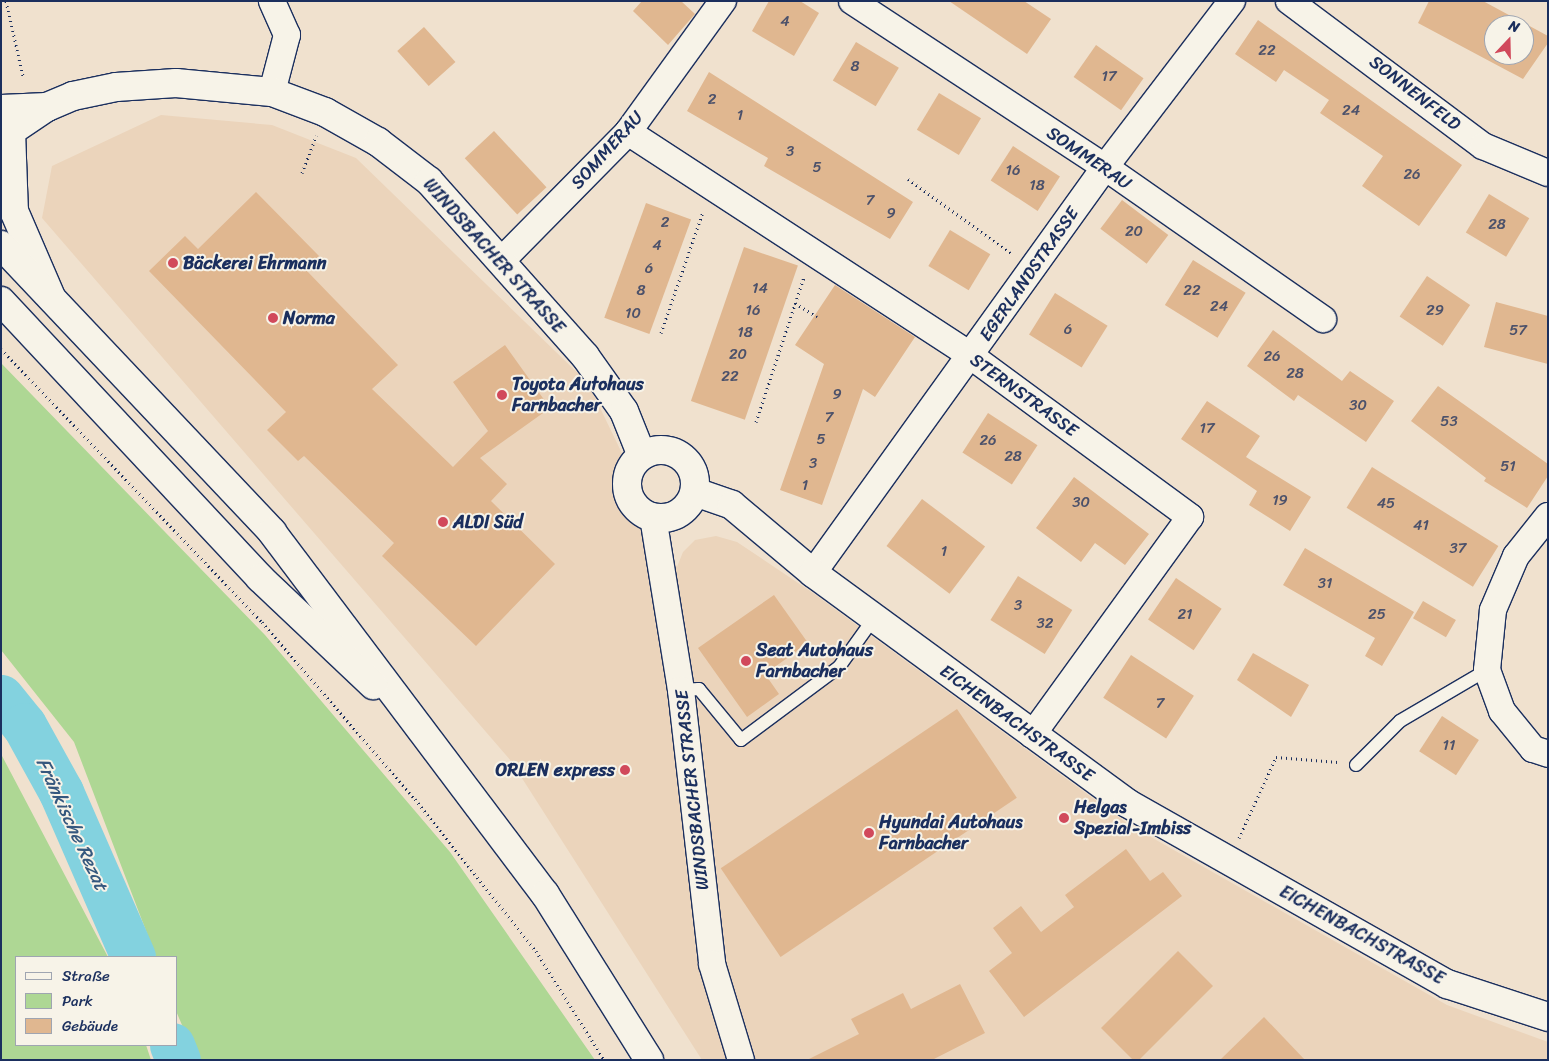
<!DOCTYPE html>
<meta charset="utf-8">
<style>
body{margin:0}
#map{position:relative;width:1549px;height:1061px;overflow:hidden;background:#f0e1ce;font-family:Sriracha,sans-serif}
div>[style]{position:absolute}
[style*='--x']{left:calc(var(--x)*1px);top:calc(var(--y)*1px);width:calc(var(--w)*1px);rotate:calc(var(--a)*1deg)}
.built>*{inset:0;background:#ebd4bb}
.green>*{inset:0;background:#aed794}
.river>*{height:45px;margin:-22.5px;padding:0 22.5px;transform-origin:22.5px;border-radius:22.5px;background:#83d2df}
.building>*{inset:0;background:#e0b790;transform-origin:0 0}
.path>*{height:3px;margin-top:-1.5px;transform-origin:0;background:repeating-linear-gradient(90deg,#1b2f5e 0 1px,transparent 0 5px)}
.roads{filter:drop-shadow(1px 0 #1b2f5e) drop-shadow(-1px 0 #1b2f5e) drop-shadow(0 1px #1b2f5e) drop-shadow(0 -1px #1b2f5e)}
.service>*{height:12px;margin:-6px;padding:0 6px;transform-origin:6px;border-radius:6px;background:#f7f3e8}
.minor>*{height:26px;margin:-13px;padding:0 13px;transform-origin:13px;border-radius:13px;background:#f7f3e8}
.tertiary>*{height:28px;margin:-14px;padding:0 14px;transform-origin:14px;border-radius:14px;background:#f7f3e8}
.tertiary>.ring{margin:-14px;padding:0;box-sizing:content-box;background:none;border:28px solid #f7f3e8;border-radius:50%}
.secondary>*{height:28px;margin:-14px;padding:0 14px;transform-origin:14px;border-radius:14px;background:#f7f3e8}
.dots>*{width:14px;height:14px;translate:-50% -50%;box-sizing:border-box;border:2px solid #f7f3e8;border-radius:50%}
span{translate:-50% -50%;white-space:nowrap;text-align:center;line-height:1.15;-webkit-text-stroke:4px #f7f3e8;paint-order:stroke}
.number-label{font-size:15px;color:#4c516a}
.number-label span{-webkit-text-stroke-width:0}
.street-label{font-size:18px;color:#1b2f5e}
.poi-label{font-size:18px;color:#1b2f5e;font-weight:700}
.left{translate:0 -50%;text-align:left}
.right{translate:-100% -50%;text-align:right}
.water-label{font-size:19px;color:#35587e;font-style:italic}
.frame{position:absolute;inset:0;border:2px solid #1b2f5e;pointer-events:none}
.legend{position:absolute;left:15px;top:956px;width:162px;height:90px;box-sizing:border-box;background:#f7f3e8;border:1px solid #9fa5b1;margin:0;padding:6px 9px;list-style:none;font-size:15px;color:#1b2f5e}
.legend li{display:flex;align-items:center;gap:10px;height:25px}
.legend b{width:25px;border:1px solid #9fa5b1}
.north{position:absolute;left:1484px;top:15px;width:50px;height:50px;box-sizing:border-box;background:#f7f3e8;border:1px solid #9fa5b1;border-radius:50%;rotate:21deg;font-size:14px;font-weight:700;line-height:20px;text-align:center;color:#1b2f5e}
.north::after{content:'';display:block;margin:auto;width:18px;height:22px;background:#d1495b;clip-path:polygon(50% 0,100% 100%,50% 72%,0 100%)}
</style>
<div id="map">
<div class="built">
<i style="clip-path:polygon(161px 115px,272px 125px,356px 158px,588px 383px,677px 567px,683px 552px,695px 540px,716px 536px,737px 542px,813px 593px,1128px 824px,1447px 1005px,1548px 1042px,1548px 1060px,702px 1060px,511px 761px,42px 218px,52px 166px)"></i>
</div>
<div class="green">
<i style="clip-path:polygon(1px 363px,265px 635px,450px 852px,595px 1060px,197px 1060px,176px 1011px,176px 957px,156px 957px,74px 742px,1px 650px)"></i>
<i style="clip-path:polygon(1px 754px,108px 957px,16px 957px,16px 1045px,146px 1045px,151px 1060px,1px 1060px)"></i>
</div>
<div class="river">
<i style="--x:1;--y:697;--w:36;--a:51"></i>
<i style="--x:24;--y:725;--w:77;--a:61.1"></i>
<i style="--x:61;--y:792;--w:180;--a:66.4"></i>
<i style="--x:172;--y:1045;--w:16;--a:68"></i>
</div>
<div class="building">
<i style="clip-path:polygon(642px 1px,681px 1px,695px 14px,668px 45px,633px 11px)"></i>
<i style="clip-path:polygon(769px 1px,800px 1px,819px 13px,794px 56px,752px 31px)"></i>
<i style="clip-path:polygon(949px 1px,1024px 1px,1051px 19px,1027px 54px)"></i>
<i style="clip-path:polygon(evenodd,1429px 1px,1483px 1px,1548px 36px,1548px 43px,1523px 79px,1418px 23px,1429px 1px,1494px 25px,1524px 25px,1524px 55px,1494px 55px,1494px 25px)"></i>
<i style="clip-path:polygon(1258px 20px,1462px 165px,1419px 226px,1362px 186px,1383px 156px,1320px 113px,1329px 100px,1284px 70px,1276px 82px,1235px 54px)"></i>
<i style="left:424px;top:27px;width:47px;height:36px;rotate:48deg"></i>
<i style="left:856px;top:42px;width:50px;height:45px;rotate:31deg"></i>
<i style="left:1096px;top:45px;width:58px;height:39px;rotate:35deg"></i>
<i style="clip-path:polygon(709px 72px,913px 202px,890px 239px,764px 166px,768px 158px,687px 111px)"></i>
<i style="left:939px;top:93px;width:49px;height:43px;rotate:31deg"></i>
<i style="left:494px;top:131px;width:77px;height:40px;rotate:47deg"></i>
<i style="left:1013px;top:146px;width:56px;height:41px;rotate:33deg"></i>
<i style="clip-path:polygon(256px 192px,319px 256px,305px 269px,398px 365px,372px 389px,453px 467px,488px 431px,453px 382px,505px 345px,550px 408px,480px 458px,507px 484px,491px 501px,555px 564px,476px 646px,382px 556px,394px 543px,304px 456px,298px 461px,267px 430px,286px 412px,149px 271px,185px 236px,198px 249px)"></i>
<i style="left:1489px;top:194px;width:47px;height:45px;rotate:31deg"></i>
<i style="left:1122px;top:200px;width:58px;height:36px;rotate:37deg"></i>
<i style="left:646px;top:203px;width:48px;height:122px;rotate:20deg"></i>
<i style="left:950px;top:230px;width:47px;height:42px;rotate:31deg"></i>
<i style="left:744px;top:247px;width:57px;height:163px;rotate:19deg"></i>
<i style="left:1193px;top:260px;width:62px;height:53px;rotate:32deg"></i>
<i style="left:1427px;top:276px;width:52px;height:49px;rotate:34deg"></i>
<i style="clip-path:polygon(835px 285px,915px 337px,875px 397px,863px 389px,822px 505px,780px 490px,824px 364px,795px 345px)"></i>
<i style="left:1055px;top:293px;width:62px;height:49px;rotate:32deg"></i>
<i style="clip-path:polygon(1496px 302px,1548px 316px,1548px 364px,1484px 347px)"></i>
<i style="clip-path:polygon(1273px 330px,1342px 381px,1350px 371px,1394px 401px,1366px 442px,1298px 395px,1294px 401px,1247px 366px)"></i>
<i style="clip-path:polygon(1438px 386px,1548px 464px,1548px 476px,1527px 508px,1484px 481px,1486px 478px,1411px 421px)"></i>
<i style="clip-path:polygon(1207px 401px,1260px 436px,1246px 457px,1311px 497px,1290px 531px,1249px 505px,1257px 491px,1181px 439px)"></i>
<i style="left:988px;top:413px;width:59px;height:47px;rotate:33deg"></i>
<i style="left:1372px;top:467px;width:149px;height:48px;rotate:32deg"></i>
<i style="clip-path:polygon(1074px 477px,1149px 534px,1125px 565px,1095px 543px,1081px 562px,1036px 528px)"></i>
<i style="left:922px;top:499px;width:79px;height:59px;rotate:37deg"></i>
<i style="clip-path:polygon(1305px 548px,1414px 612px,1382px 666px,1365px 656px,1375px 638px,1283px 585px)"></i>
<i style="left:1018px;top:576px;width:64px;height:52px;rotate:32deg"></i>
<i style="left:1176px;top:578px;width:55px;height:50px;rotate:34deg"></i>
<i style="clip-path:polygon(774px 595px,808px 643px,765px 674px,779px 694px,747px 717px,698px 648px)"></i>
<i style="left:1423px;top:601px;width:38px;height:20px;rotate:30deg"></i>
<i style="clip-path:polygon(1253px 653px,1309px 685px,1291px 717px,1237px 680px)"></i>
<i style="left:1131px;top:655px;width:75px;height:51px;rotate:33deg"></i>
<i style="left:957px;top:709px;width:107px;height:285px;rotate:56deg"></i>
<i style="left:1442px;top:716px;width:44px;height:42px;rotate:33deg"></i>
<i style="clip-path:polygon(1126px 849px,1150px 881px,1163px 872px,1182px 896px,1024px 1017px,989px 971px,1012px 953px,993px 928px,1021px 906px,1041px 932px,1074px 907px,1065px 895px)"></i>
<i style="clip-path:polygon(1178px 951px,1213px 986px,1139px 1060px,1133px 1060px,1101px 1028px)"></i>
<i style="clip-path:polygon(960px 984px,985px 1033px,932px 1060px,807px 1060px,859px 1034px,851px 1019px,903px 993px,911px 1009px)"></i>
<i style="clip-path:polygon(1264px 1017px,1305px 1060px,1220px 1060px)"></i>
</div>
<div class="path">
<i style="--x:6;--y:1;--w:77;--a:77.2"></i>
<i style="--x:302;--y:173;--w:40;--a:-69"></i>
<i style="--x:908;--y:179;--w:128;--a:35.8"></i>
<i style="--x:795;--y:303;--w:26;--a:32"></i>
<i style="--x:661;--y:333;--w:128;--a:-70.9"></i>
<i style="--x:1;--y:349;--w:378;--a:46.3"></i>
<i style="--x:262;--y:622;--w:234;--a:49.2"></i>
<i style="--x:415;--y:799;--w:194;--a:51.5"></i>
<i style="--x:536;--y:951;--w:128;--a:58"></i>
<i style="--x:756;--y:422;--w:153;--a:-71.7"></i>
<i style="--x:1239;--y:838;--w:89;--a:-65.4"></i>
<i style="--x:1276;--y:757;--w:62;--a:4.6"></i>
</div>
<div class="roads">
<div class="service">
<i style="--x:681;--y:690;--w:18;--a:-3"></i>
<i style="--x:699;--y:689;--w:66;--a:50.5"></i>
<i style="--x:741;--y:740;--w:122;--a:-36.7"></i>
<i style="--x:839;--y:667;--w:60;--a:-54.5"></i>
<i style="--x:1356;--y:765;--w:62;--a:-45"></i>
<i style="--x:1400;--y:721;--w:101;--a:-30.4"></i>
</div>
<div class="minor">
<i style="--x:852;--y:1;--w:303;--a:33.3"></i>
<i style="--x:1105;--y:167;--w:266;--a:34.9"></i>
<i style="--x:1289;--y:1;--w:242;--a:36.8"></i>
<i style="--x:1483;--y:146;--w:70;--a:22.6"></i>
<i style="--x:272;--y:92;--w:59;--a:-75.3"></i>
<i style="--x:287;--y:35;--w:37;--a:-114"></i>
<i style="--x:628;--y:132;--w:410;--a:33.1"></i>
<i style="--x:971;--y:356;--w:272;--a:36.3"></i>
<i style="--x:1190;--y:517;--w:269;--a:125.9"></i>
<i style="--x:501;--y:261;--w:181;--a:-45.4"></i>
<i style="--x:628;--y:132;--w:162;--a:-54.1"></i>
<i style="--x:1548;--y:516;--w:51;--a:128.7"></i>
<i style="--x:1516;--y:556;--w:59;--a:113.1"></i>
<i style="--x:1493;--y:610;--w:60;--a:95.7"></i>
<i style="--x:1487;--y:670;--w:44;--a:69.9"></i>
<i style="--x:1502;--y:711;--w:49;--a:50.8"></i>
<i style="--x:1533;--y:749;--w:16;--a:18"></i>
<i style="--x:653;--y:517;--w:175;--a:80.8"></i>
<i style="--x:681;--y:690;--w:276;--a:83.5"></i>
<i style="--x:712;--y:964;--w:100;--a:73.2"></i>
<i style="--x:813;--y:573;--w:500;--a:-54.28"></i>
<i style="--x:1105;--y:167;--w:209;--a:-52.6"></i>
</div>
<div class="tertiary">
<i style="--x:1;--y:109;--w:46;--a:-2.5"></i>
<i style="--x:11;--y:131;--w:80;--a:87.9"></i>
<i style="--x:14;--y:211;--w:94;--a:66.7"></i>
<i style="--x:1;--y:138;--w:55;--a:-34"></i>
<i style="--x:47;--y:107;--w:28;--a:-23"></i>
<i style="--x:73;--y:96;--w:44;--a:-11.8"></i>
<i style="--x:116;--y:87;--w:60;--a:-3.8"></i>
<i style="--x:176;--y:83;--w:96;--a:5.4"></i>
<i style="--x:272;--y:92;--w:57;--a:20.7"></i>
<i style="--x:325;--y:112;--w:61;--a:29.5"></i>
<i style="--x:378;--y:142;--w:64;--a:37.4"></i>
<i style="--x:429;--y:181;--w:234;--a:48.3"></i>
<i style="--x:585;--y:356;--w:67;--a:54.7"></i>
<i style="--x:624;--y:411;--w:48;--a:68.2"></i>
<i class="ring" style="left:627px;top:450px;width:40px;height:40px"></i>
<i style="--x:695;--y:492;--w:39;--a:19"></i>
<i style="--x:732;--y:505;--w:106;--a:40"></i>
<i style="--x:813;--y:573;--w:389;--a:36.2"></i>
<i style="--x:1127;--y:803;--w:368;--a:29.5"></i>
<i style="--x:1447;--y:984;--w:106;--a:18.1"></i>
</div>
<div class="secondary">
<i style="--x:1;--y:245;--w:395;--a:46.6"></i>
<i style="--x:272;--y:532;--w:453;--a:53"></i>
<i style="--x:545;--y:894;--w:196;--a:57.9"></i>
<i style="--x:1;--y:301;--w:379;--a:46.9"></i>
<i style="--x:260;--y:578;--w:156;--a:43.4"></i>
</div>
</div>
<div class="dots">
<i style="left:173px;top:263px;background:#d1495b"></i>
<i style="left:273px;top:318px;background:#d1495b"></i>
<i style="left:502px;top:395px;background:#d1495b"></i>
<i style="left:443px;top:522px;background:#d1495b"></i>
<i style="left:746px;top:661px;background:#d1495b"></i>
<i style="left:625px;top:770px;background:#d1495b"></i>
<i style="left:1064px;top:818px;background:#d1495b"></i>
<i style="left:869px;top:833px;background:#d1495b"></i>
</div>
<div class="number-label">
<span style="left:785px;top:22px">4</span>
<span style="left:1267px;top:51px">22</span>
<span style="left:855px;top:67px">8</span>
<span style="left:1109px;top:77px">17</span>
<span style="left:712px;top:100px">2</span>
<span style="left:1351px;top:111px">24</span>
<span style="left:740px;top:116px">1</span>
<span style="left:790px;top:152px">3</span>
<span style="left:817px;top:168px">5</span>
<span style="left:1013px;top:171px">16</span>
<span style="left:1412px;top:175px">26</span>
<span style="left:1037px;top:186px">18</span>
<span style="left:870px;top:201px">7</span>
<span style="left:891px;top:214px">9</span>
<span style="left:665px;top:223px">2</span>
<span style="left:1497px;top:225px">28</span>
<span style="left:1134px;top:232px">20</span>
<span style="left:657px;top:246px">4</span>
<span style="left:649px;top:269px">6</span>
<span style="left:760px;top:289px">14</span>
<span style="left:641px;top:291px">8</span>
<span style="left:1192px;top:291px">22</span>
<span style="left:1219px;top:307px">24</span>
<span style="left:753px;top:311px">16</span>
<span style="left:1435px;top:311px">29</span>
<span style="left:633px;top:314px">10</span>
<span style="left:1068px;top:330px">6</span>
<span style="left:1518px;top:331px">57</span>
<span style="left:745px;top:333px">18</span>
<span style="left:738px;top:355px">20</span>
<span style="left:1272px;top:357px">26</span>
<span style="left:1295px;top:374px">28</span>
<span style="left:730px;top:377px">22</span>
<span style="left:837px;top:395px">9</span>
<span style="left:1358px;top:406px">30</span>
<span style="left:829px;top:418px">7</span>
<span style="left:1449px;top:422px">53</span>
<span style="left:1207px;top:429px">17</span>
<span style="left:821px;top:440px">5</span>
<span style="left:988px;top:441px">26</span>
<span style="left:1013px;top:457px">28</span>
<span style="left:813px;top:464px">3</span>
<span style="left:1508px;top:467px">51</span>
<span style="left:805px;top:486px">1</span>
<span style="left:1280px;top:501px">19</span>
<span style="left:1081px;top:503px">30</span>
<span style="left:1386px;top:504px">45</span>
<span style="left:1421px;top:526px">41</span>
<span style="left:1458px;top:549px">37</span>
<span style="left:944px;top:552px">1</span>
<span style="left:1325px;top:584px">31</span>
<span style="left:1018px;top:606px">3</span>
<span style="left:1185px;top:615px">21</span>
<span style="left:1377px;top:615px">25</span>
<span style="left:1045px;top:624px">32</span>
<span style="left:1160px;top:704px">7</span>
<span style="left:1449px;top:746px">11</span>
</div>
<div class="street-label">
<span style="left:1415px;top:93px;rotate:38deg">SONNENFELD</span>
<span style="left:607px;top:150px;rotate:-48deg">SOMMERAU</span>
<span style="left:1089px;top:158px;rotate:34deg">SOMMERAU</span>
<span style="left:494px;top:256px;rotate:48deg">WINDSBACHER STRASSE</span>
<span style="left:1029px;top:274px;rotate:-55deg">EGERLANDSTRASSE</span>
<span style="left:1024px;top:395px;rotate:36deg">STERNSTRASSE</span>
<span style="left:1017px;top:723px;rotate:36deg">EICHENBACHSTRASSE</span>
<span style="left:692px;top:790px;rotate:-96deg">WINDSBACHER STRASSE</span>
<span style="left:1362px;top:935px;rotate:29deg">EICHENBACHSTRASSE</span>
</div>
<div class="poi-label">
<span class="left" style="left:183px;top:263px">Bäckerei Ehrmann</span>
<span class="left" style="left:283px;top:318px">Norma</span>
<span class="left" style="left:512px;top:395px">Toyota Autohaus<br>Farnbacher</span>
<span class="left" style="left:453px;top:522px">ALDI Süd</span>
<span class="left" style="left:756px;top:661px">Seat Autohaus<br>Farnbacher</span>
<span class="right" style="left:615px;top:770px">ORLEN express</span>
<span class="left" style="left:1074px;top:818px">Helgas<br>Spezial-Imbiss</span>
<span class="left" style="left:879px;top:833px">Hyundai Autohaus<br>Farnbacher</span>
</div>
<div class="water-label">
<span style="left:72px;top:824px;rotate:65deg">Fränkische Rezat</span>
</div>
<div class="frame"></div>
<ul class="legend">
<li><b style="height:6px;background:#f7f3e8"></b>Straße</li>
<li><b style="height:14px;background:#aed794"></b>Park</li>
<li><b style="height:14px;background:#e0b790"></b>Gebäude</li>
</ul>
<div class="north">N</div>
</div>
